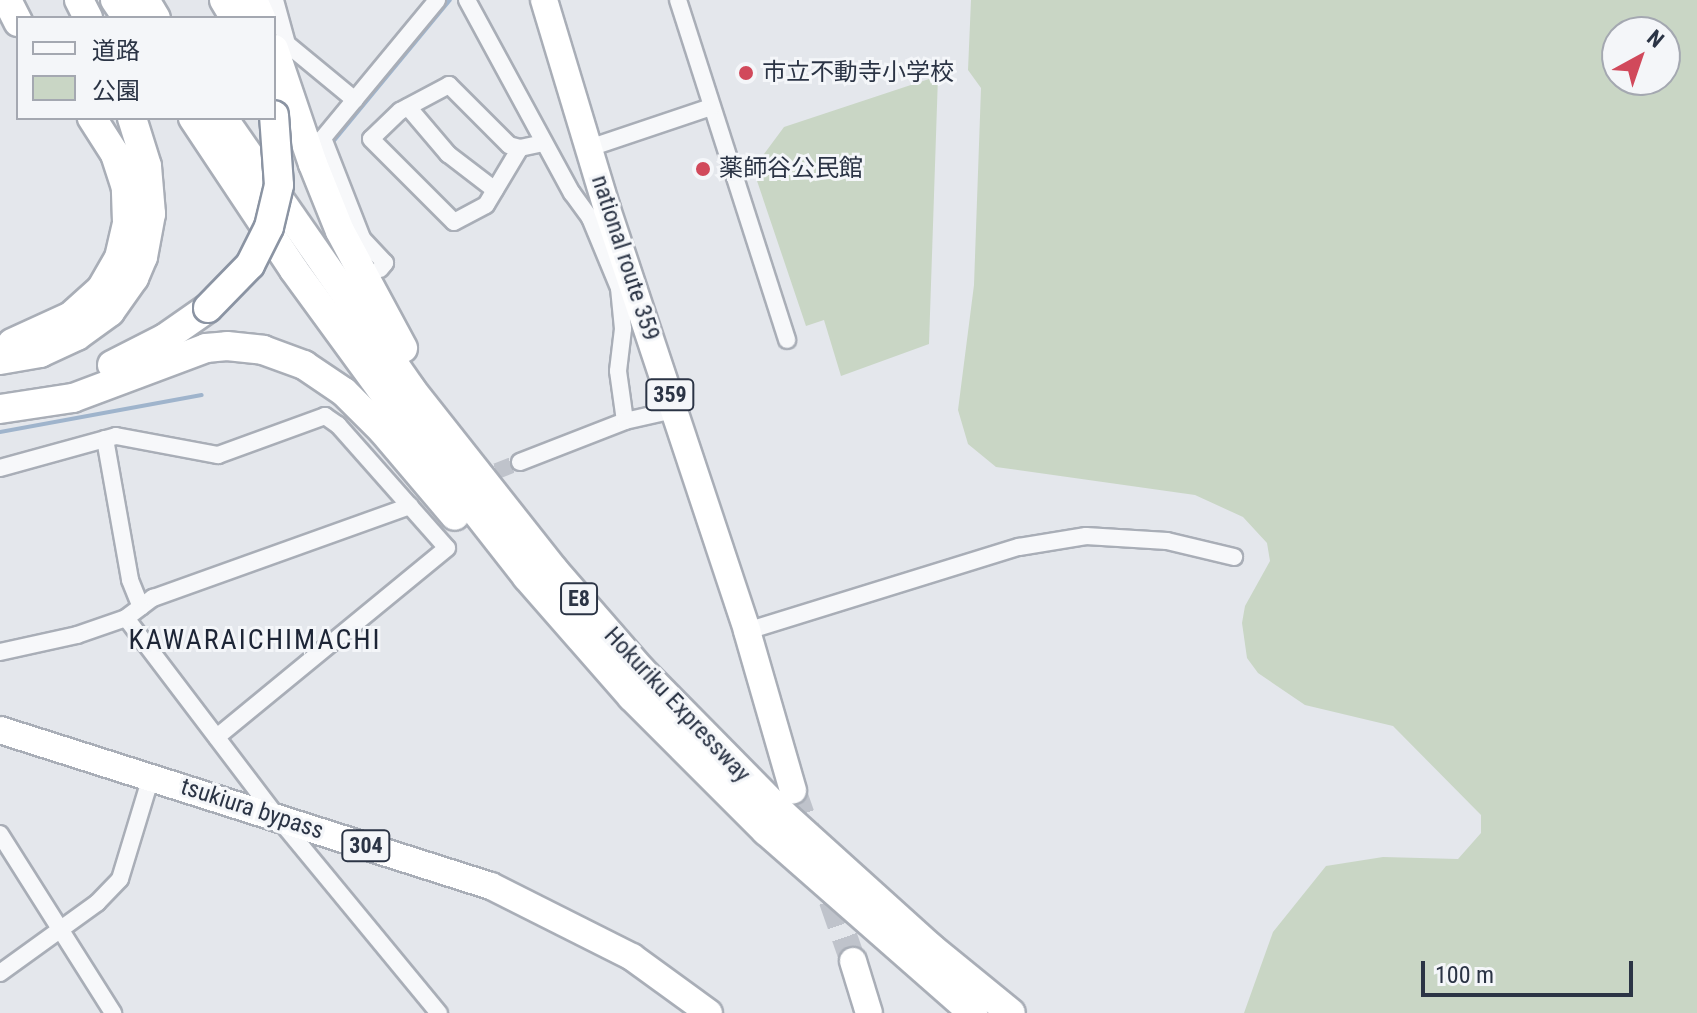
<!DOCTYPE html>
<meta charset="utf-8">
<style>
body{margin:0}
#map{position:relative;width:1697px;height:1013px;overflow:hidden;background:#e4e7ec;font-family:"Roboto Condensed","Noto Sans JP",sans-serif}
div>[style]{position:absolute}
[style*='--x']{left:calc(var(--x)*1px);top:calc(var(--y)*1px);width:calc(var(--w)*1px);rotate:calc(var(--a)*1deg)}
.green>*{inset:0;background:#c9d6c5}
.stream>*{height:4px;margin:-2px;padding:0 2px;transform-origin:2px;border-radius:2px;background:#9fb4cc}
.minor-tunnel>*{height:16px;margin-top:-8px;transform-origin:0;background:repeating-linear-gradient(90deg,#bfc3cb 0 16px,transparent 0 24px)}
.trunk-tunnel>*{height:26px;margin-top:-13px;transform-origin:0;background:repeating-linear-gradient(90deg,#bfc3cb 0 26px,transparent 0 39px)}
.roads{filter:drop-shadow(2px 0 #a9aeb7) drop-shadow(-2px 0 #a9aeb7) drop-shadow(0 2px #a9aeb7) drop-shadow(0 -2px #a9aeb7)}
.minor>*{height:16px;margin:-8px;padding:0 8px;transform-origin:8px;border-radius:8px;background:#f7f8fa}
.trunk>*{height:26px;margin:-13px;padding:0 13px;transform-origin:13px;border-radius:13px;background:#fff}
.motorway>*{height:28px;margin:-14px;padding:0 14px;transform-origin:14px;border-radius:14px;background:#fff}
.bridges{filter:drop-shadow(2px 0 #8b94a3) drop-shadow(-2px 0 #8b94a3) drop-shadow(0 2px #8b94a3) drop-shadow(0 -2px #8b94a3)}
.motorway-bridge>*{height:28px;margin:-14px;padding:0 14px;transform-origin:14px;border-radius:14px;background:#fff}
.dots>*{width:22px;height:22px;translate:-50% -50%;box-sizing:border-box;border:4px solid #f4f6f9;border-radius:50%}
span{translate:-50% -50%;white-space:nowrap;text-align:center;line-height:1.15;-webkit-text-stroke:6px #f4f6f9;paint-order:stroke}
.shield-label span{padding:2px 6px;background:#f4f6f9;border:2px solid;border-radius:6px;-webkit-text-stroke-width:0}
.shield-label{font-size:22px;color:#2b3445;font-weight:700}
.poi-label{font-size:24px;color:#2b3445}
.left{translate:0 -50%;text-align:left}
.street-label{font-size:24px;color:#2b3445}
.quarter-label{font-size:28px;color:#1d2536;letter-spacing:2px}
.legend{position:absolute;left:16px;top:16px;width:260px;height:104px;box-sizing:border-box;background:#f4f6f9;border:2px solid #a4a8b1;margin:0;padding:10px 14px;list-style:none;font-size:24px;color:#2b3445}
.legend li{display:flex;align-items:center;gap:16px;height:40px}
.legend b{width:40px;border:2px solid #a4a8b1}
.north{position:absolute;left:1601px;top:16px;width:80px;height:80px;box-sizing:border-box;background:#f4f6f9;border:2px solid #a4a8b1;border-radius:50%;rotate:40deg;font-size:22px;font-weight:700;line-height:32px;text-align:center;color:#2b3445}
.north::after{content:'';display:block;margin:auto;width:28px;height:36px;background:#d1495b;clip-path:polygon(50% 0,100% 100%,50% 72%,0 100%)}
.scale{position:absolute;left:1421px;top:961px;width:212px;height:36px;box-sizing:border-box;border:4px solid #2b3445;border-top:0;padding-left:10px;font-size:24px;line-height:28px;white-space:nowrap;color:#2b3445;-webkit-text-stroke:6px #f4f6f9;paint-order:stroke}
</style>
<div id="map">
<div class="green">
<i style="clip-path:polygon(evenodd,971px 0,1697px 0,1697px 1013px,1244px 1013px,1273px 932px,1326px 866px,1383px 857px,1458px 859px,1481px 833px,1481px 815px,1393px 726px,1305px 705px,1258px 673px,1247px 658px,1242px 623px,1245px 606px,1270px 561px,1267px 543px,1243px 517px,1195px 495px,996px 467px,968px 444px,958px 410px,974px 285px,981px 88px,968px 70px,971px 0,1617px 32px,1665px 32px,1665px 80px,1617px 80px,1617px 32px)"></i>
<i style="clip-path:polygon(938px 76px,929px 344px,841px 376px,824px 320px,806px 326px,753px 169px,784px 127px)"></i>
</div>
<div class="stream">
<i style="--x:332;--y:143;--w:185;--a:-50.5"></i>
<i style="--x:0;--y:432;--w:205;--a:-10.4"></i>
</div>
<div class="minor-tunnel">
<i style="--x:474;--y:480;--w:49;--a:-21.4"></i>
</div>
<div class="trunk-tunnel">
<i style="--x:793;--y:790;--w:181;--a:70.7"></i>
</div>
<div class="roads">
<div class="minor">
<i style="--x:275;--y:0;--w:46;--a:74.7"></i>
<i style="--x:287;--y:44;--w:88;--a:39.5"></i>
<i style="--x:467;--y:0;--w:220;--a:61.5"></i>
<i style="--x:572;--y:193;--w:31;--a:54"></i>
<i style="--x:590;--y:218;--w:22;--a:10"></i>
<i style="--x:678;--y:0;--w:357;--a:72.2"></i>
<i style="--x:408;--y:107;--w:62;--a:49.6"></i>
<i style="--x:448;--y:154;--w:59;--a:37.5"></i>
<i style="--x:520;--y:148;--w:11;--a:-165"></i>
<i style="--x:509;--y:145;--w:85;--a:-135"></i>
<i style="--x:449;--y:85;--w:55;--a:152"></i>
<i style="--x:400;--y:111;--w:40;--a:136"></i>
<i style="--x:371;--y:139;--w:117;--a:45"></i>
<i style="--x:454;--y:222;--w:36;--a:-28"></i>
<i style="--x:486;--y:205;--w:66;--a:-59.2"></i>
<i style="--x:520;--y:148;--w:24;--a:-12"></i>
<i style="--x:589;--y:148;--w:129;--a:-18.6"></i>
<i style="--x:590;--y:218;--w:76;--a:67.5"></i>
<i style="--x:619;--y:288;--w:41;--a:84.4"></i>
<i style="--x:623;--y:329;--w:42;--a:96.8"></i>
<i style="--x:618;--y:371;--w:50;--a:82"></i>
<i style="--x:380;--y:269;--w:8;--a:-50"></i>
<i style="--x:385;--y:263;--w:34;--a:-133"></i>
<i style="--x:362;--y:238;--w:107;--a:-111.3"></i>
<i style="--x:323;--y:138;--w:179;--a:-50.4"></i>
<i style="--x:105;--y:439;--w:143;--a:79.9"></i>
<i style="--x:130;--y:580;--w:29;--a:68"></i>
<i style="--x:520;--y:462;--w:113;--a:-21.3"></i>
<i style="--x:625;--y:421;--w:50;--a:-12.7"></i>
<i style="--x:0;--y:468;--w:120;--a:-15.4"></i>
<i style="--x:116;--y:436;--w:104;--a:10.6"></i>
<i style="--x:218;--y:455;--w:114;--a:-20"></i>
<i style="--x:325;--y:416;--w:16;--a:35"></i>
<i style="--x:338;--y:425;--w:164;--a:48.5"></i>
<i style="--x:447;--y:548;--w:298;--a:140.6"></i>
<i style="--x:126;--y:618;--w:251;--a:52.8"></i>
<i style="--x:278;--y:818;--w:253;--a:50.5"></i>
<i style="--x:747;--y:631;--w:285;--a:-17.2"></i>
<i style="--x:1019;--y:547;--w:68;--a:-9.3"></i>
<i style="--x:1086;--y:536;--w:81;--a:3.5"></i>
<i style="--x:1167;--y:541;--w:69;--a:13.4"></i>
<i style="--x:0;--y:652;--w:79;--a:-12.4"></i>
<i style="--x:77;--y:635;--w:52;--a:-19.1"></i>
<i style="--x:126;--y:618;--w:34;--a:-37"></i>
<i style="--x:153;--y:598;--w:273;--a:-19.7"></i>
<i style="--x:0;--y:834;--w:212;--a:57.7"></i>
<i style="--x:0;--y:973;--w:120;--a:-35.8"></i>
<i style="--x:97;--y:903;--w:33;--a:-46"></i>
<i style="--x:120;--y:879;--w:107;--a:-73.1"></i>
</div>
<div class="trunk">
<i style="--x:544;--y:0;--w:218;--a:73.2"></i>
<i style="--x:607;--y:209;--w:445;--a:71.6"></i>
<i style="--x:747;--y:631;--w:166;--a:73.9"></i>
<i style="--x:0;--y:730;--w:515;--a:17.63"></i>
<i style="--x:491;--y:886;--w:158;--a:26.7"></i>
<i style="--x:632;--y:957;--w:95;--a:36"></i>
<i style="--x:853;--y:961;--w:54;--a:72.9"></i>
</div>
<div class="motorway">
<i style="--x:7;--y:0;--w:25;--a:63"></i>
<i style="--x:79;--y:0;--w:20;--a:63"></i>
<i style="--x:115;--y:0;--w:22;--a:56"></i>
<i style="--x:145;--y:0;--w:21;--a:59"></i>
<i style="--x:224;--y:0;--w:21;--a:59"></i>
<i style="--x:253;--y:0;--w:20;--a:66"></i>
<i style="--x:274;--y:49;--w:121;--a:71.3"></i>
<i style="--x:313;--y:164;--w:72;--a:68.1"></i>
<i style="--x:340;--y:231;--w:133;--a:61.7"></i>
<i style="--x:193;--y:118;--w:182;--a:56.4"></i>
<i style="--x:294;--y:270;--w:168;--a:53.9"></i>
<i style="--x:393;--y:406;--w:217;--a:51.9"></i>
<i style="--x:527;--y:577;--w:159;--a:48.8"></i>
<i style="--x:632;--y:697;--w:190;--a:45"></i>
<i style="--x:766;--y:831;--w:276;--a:41.3"></i>
<i style="--x:223;--y:118;--w:330;--a:55.2"></i>
<i style="--x:411;--y:389;--w:231;--a:51.7"></i>
<i style="--x:554;--y:570;--w:133;--a:49"></i>
<i style="--x:641;--y:670;--w:204;--a:45.4"></i>
<i style="--x:784;--y:815;--w:197;--a:42.1"></i>
<i style="--x:930;--y:947;--w:104;--a:39.2"></i>
<i style="--x:12;--y:343;--w:65;--a:-24.6"></i>
<i style="--x:71;--y:316;--w:40;--a:-42"></i>
<i style="--x:101;--y:289;--w:36;--a:-60"></i>
<i style="--x:119;--y:258;--w:37;--a:-77"></i>
<i style="--x:127;--y:222;--w:34;--a:-92"></i>
<i style="--x:126;--y:188;--w:36;--a:-108"></i>
<i style="--x:115;--y:154;--w:43;--a:-122.6"></i>
<i style="--x:0;--y:360;--w:41;--a:-9.9"></i>
<i style="--x:40;--y:353;--w:41;--a:-24.7"></i>
<i style="--x:77;--y:336;--w:41;--a:-36"></i>
<i style="--x:110;--y:312;--w:42;--a:-54.8"></i>
<i style="--x:134;--y:278;--w:23;--a:-67"></i>
<i style="--x:143;--y:257;--w:44;--a:-79.5"></i>
<i style="--x:151;--y:214;--w:48;--a:-94.8"></i>
<i style="--x:147;--y:166;--w:50;--a:-107.4"></i>
<i style="--x:112;--y:365;--w:59;--a:-27"></i>
<i style="--x:165;--y:338;--w:52;--a:-34.9"></i>
<i style="--x:0;--y:409;--w:74;--a:-8.6"></i>
<i style="--x:73;--y:398;--w:142;--a:-20.6"></i>
<i style="--x:206;--y:348;--w:21;--a:-5"></i>
<i style="--x:227;--y:346;--w:36;--a:6"></i>
<i style="--x:263;--y:350;--w:44;--a:20.1"></i>
<i style="--x:304;--y:365;--w:48;--a:34"></i>
<i style="--x:344;--y:392;--w:55;--a:45"></i>
<i style="--x:383;--y:431;--w:111;--a:49.7"></i>
</div>
</div>
<div class="bridges">
<div class="motorway-bridge">
<i style="--x:208;--y:308;--w:60;--a:-45.7"></i>
<i style="--x:250;--y:265;--w:42;--a:-63.4"></i>
<i style="--x:269;--y:227;--w:43;--a:-76.6"></i>
<i style="--x:279;--y:185;--w:70;--a:-94.1"></i>
</div>
</div>
<div class="dots">
<i style="left:746px;top:73px;background:#d1495b"></i>
<i style="left:703px;top:169px;background:#d1495b"></i>
</div>
<div class="shield-label">
<span style="left:670px;top:395px">359</span>
<span style="left:579px;top:599px">E8</span>
<span style="left:366px;top:846px">304</span>
</div>
<div class="poi-label">
<span class="left" style="left:762px;top:73px">市立不動寺小学校</span>
<span class="left" style="left:719px;top:169px">薬師谷公民館</span>
</div>
<div class="street-label">
<span style="left:625px;top:258px;rotate:72deg">national route 359</span>
<span style="left:677px;top:705px;rotate:47deg">Hokuriku Expressway</span>
<span style="left:252px;top:809px;rotate:18deg">tsukiura bypass</span>
</div>
<div class="quarter-label">
<span style="left:255px;top:640px">KAWARAICHIMACHI</span>
</div>
<ul class="legend">
<li><b style="height:10px;background:#f7f8fa"></b>道路</li>
<li><b style="height:22px;background:#c9d6c5"></b>公園</li>
</ul>
<div class="north">N</div>
<div class="scale">100 m</div>
</div>
